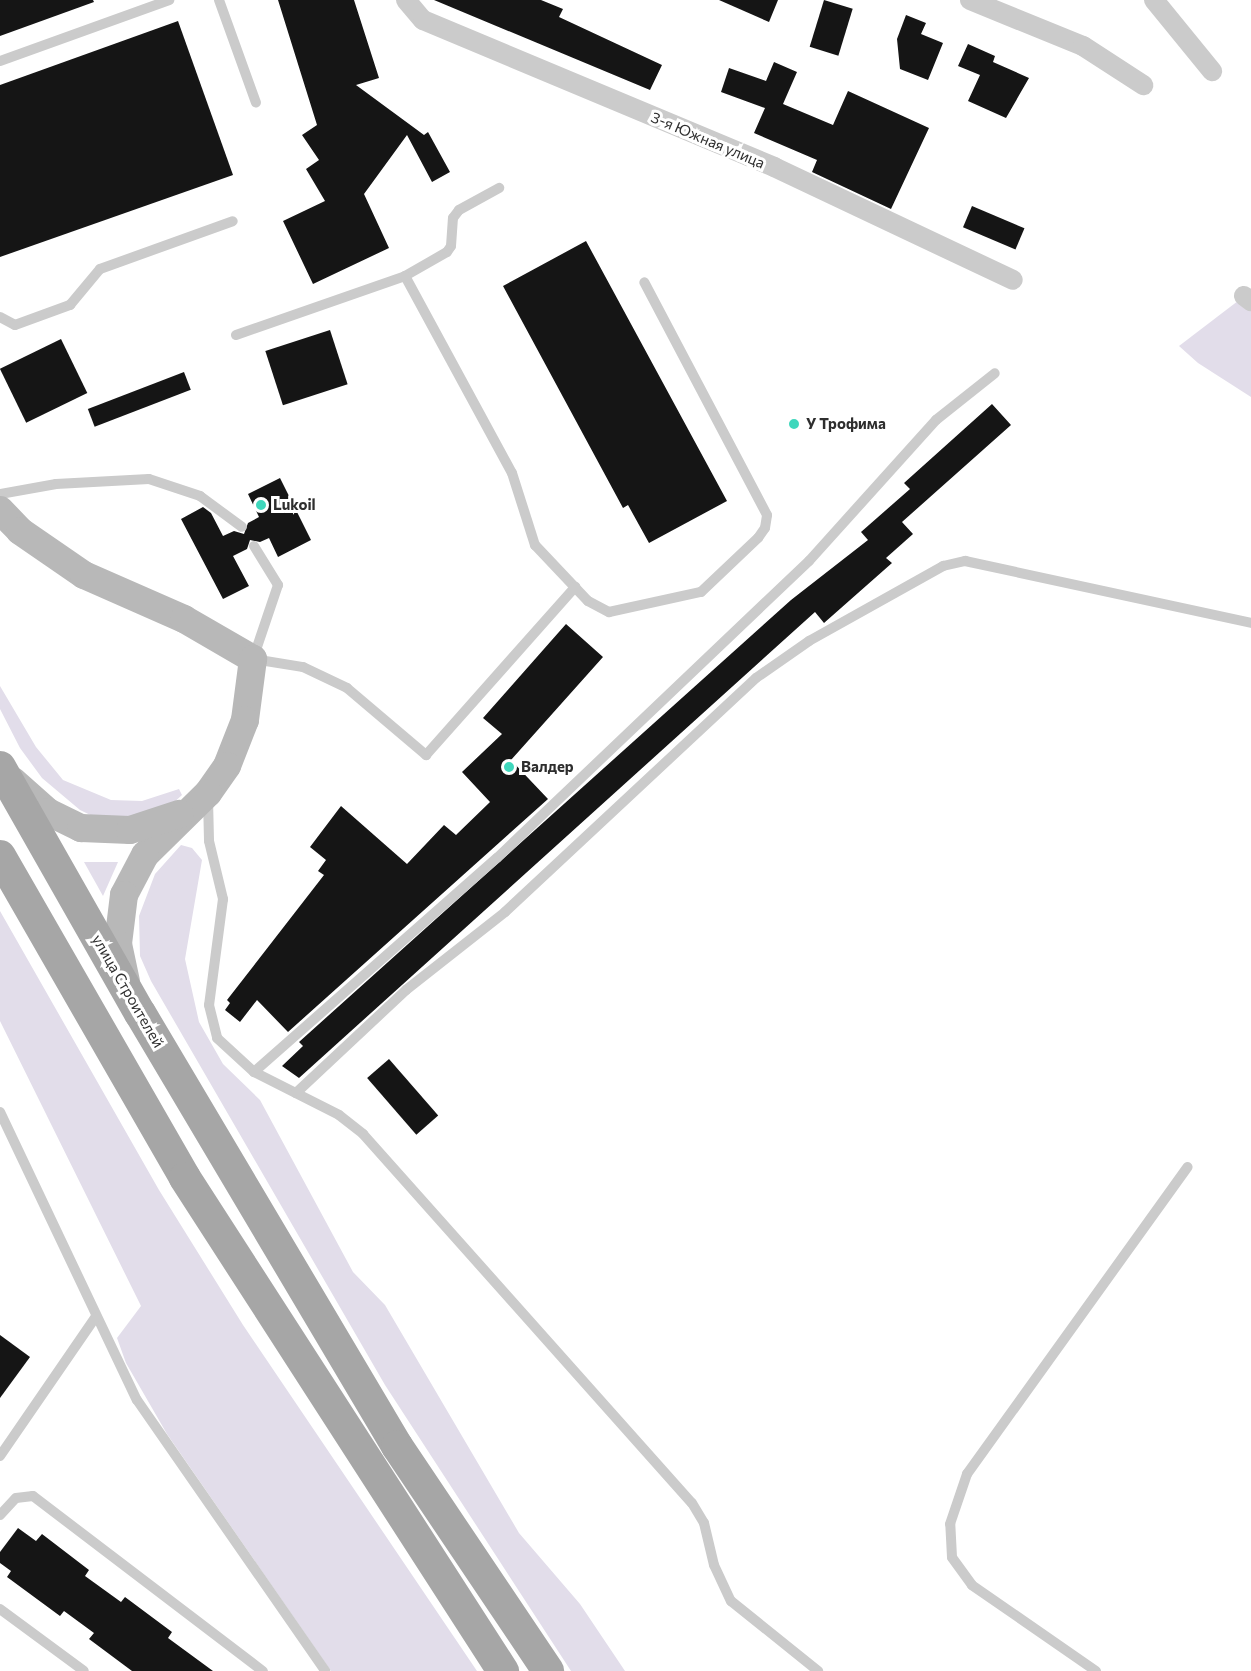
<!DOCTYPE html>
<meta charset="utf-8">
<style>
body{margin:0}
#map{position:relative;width:1251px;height:1671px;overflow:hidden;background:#fff;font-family:Commissioner,sans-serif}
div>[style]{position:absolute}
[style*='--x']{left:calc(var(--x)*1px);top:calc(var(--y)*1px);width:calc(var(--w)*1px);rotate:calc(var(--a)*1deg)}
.green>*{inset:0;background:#e2ddea}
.building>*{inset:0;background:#151515;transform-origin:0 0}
.lane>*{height:10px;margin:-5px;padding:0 5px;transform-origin:5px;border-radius:5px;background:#cbcbcb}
.street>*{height:20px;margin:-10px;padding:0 10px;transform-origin:10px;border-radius:10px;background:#cbcbcb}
.secondary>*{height:28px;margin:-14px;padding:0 14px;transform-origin:14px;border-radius:14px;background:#b8b8b8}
.primary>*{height:32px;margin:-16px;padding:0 16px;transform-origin:16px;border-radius:16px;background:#a6a6a6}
.dots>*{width:16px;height:16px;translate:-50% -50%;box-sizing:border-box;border:3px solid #fff;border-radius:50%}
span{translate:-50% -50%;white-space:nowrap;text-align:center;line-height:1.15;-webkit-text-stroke:6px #fff;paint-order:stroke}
.street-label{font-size:15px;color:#2e2e2e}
.poi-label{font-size:15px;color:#2e2e2e;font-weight:700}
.left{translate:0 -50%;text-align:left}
</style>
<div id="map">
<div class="green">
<i style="clip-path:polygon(1251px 291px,1251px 397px,1198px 363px,1179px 346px)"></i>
<i style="clip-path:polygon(0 686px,36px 747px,63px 780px,111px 800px,142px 801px,179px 789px,182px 795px,168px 808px,107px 823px,80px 810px,42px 778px,20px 748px,0 709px)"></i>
<i style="clip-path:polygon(181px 845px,192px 848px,202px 860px,185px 959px,199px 1022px,223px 1064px,260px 1100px,353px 1272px,385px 1305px,519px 1533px,580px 1604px,625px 1671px,571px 1671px,385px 1385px,151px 981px,140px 956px,139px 916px,155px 874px)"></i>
<i style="clip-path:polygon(84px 862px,118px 862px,103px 896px)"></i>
<i style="clip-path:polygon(0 911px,159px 1190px,243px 1325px,477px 1671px,331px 1671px,167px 1434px,126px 1363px,117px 1338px,141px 1306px,0 1021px)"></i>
</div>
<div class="building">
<i style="clip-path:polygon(0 0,93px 0,94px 2px,0 36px)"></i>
<i style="clip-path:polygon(278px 0,354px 0,379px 78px,356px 85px,424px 135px,428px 132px,450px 172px,432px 182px,407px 135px,364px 194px,389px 248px,313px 284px,283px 221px,325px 201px,306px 169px,319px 160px,302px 135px,317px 125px)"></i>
<i style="clip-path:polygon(434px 0,541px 0,563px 9px,559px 17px,662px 65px,650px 90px)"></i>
<i style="clip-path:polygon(719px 0,778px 0,769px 22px)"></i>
<i style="left:824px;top:0;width:30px;height:49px;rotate:17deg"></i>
<i style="clip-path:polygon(906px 15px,926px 23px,921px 34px,943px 43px,928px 80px,900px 69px,897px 39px)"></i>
<i style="clip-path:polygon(178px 21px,233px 175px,0 257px,0 85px)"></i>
<i style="clip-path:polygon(968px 44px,995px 56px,993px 62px,1029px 78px,1006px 118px,968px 101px,980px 75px,958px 66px)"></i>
<i style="clip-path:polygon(774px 62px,797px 72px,783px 104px,833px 125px,848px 91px,929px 128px,891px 209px,812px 172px,817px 160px,754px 133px,765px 108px,721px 92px,729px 68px,766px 81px)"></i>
<i style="left:972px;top:206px;width:57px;height:23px;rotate:23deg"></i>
<i style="clip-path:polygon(586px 241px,727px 501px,649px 543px,628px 505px,623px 508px,503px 286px)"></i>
<i style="left:330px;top:330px;width:57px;height:68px;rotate:72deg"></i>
<i style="left:61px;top:339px;width:60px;height:68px;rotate:64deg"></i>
<i style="left:184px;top:372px;width:19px;height:103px;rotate:69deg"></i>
<i style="clip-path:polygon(992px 404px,1011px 425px,902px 522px,913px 534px,886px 558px,892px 563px,824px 623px,815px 612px,299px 1078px,282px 1066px,303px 1046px,299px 1042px,791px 600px,868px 540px,861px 532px,910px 489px,904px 483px)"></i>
<i style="clip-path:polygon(280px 478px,311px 540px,278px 557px,269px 538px,260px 542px,250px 540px,247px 549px,233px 556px,249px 586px,223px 599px,181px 519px,203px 507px,211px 513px,223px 536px,234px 531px,244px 534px,248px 523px,259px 517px,248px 494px)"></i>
<i style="clip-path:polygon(566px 624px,603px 657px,511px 760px,548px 799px,288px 1032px,257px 1000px,240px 1022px,225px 1010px,230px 1003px,227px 1000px,324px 875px,318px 871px,326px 860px,310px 847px,341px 806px,407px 864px,444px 825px,456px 835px,490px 802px,462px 772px,502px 734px,483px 718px)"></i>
<i style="left:389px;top:1059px;width:75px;height:29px;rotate:49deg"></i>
<i style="clip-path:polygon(0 1335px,30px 1357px,0 1398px)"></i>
<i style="clip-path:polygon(18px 1528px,36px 1541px,42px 1534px,89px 1570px,85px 1576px,121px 1602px,125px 1597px,172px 1632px,168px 1638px,213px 1671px,132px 1671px,89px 1639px,94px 1633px,64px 1611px,60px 1616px,7px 1577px,11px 1571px,0 1563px,0 1552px)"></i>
</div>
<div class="lane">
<i style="--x:219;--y:0;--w:109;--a:70.2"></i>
<i style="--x:0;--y:61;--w:180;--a:-19.8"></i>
<i style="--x:405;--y:276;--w:48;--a:-29.7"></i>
<i style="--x:447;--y:252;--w:7;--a:-56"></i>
<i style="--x:451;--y:246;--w:28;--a:-86"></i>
<i style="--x:453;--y:218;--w:10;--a:-53"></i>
<i style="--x:459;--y:210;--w:46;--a:-28.8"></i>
<i style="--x:0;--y:317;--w:17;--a:28"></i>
<i style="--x:15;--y:325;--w:59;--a:-20"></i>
<i style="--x:70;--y:305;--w:47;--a:-50.2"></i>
<i style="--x:100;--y:269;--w:141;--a:-19.8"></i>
<i style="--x:236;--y:335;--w:179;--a:-19.2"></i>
<i style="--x:405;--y:276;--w:224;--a:61.5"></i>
<i style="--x:512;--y:473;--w:76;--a:72.3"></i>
<i style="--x:535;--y:545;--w:77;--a:46.6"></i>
<i style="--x:588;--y:601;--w:24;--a:28"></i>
<i style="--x:609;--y:612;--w:94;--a:-12.3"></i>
<i style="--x:701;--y:592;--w:79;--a:-43.5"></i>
<i style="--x:758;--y:538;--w:12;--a:-55"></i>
<i style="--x:765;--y:528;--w:13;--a:-81"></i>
<i style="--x:767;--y:515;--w:263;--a:-117.8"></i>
<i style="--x:0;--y:494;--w:57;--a:-10.1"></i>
<i style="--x:56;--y:484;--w:93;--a:-3.1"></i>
<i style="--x:149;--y:479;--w:54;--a:18.4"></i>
<i style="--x:200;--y:496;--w:52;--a:36.4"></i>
<i style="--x:254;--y:546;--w:46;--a:58.4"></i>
<i style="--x:278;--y:585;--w:78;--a:108.7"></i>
<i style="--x:253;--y:659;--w:51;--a:9.1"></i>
<i style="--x:303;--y:667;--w:49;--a:25.5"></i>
<i style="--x:347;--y:688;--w:104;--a:40.3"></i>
<i style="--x:426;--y:755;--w:225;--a:-48.4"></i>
<i style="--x:208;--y:799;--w:42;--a:88.6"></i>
<i style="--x:209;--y:841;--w:60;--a:76.4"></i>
<i style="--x:223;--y:899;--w:107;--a:97.5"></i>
<i style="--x:209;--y:1005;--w:34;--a:76"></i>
<i style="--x:217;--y:1038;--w:50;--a:42.6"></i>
<i style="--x:254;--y:1072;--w:95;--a:26.8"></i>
<i style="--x:339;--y:1115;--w:31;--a:38"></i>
<i style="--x:363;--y:1134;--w:494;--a:48.3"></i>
<i style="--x:692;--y:1503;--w:23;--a:59"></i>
<i style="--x:704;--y:1523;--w:43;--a:76.6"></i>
<i style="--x:714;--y:1565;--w:40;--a:65"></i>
<i style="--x:731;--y:1601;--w:112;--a:38.8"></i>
<i style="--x:254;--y:1072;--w:324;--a:-41.4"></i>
<i style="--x:497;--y:858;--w:431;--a:-43.6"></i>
<i style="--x:809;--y:561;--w:190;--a:-48"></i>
<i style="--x:936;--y:420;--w:75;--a:-38.5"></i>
<i style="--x:296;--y:1093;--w:151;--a:-43.1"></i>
<i style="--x:406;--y:990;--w:126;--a:-38.2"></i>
<i style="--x:505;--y:912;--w:343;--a:-43"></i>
<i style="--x:756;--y:678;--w:65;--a:-34.9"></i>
<i style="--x:809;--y:641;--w:154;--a:-29.2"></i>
<i style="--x:943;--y:566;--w:23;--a:-13"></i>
<i style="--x:965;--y:561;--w:293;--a:12.2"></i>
<i style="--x:0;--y:1112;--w:319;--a:64.6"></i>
<i style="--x:137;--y:1400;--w:330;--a:55.2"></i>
<i style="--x:0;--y:1456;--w:168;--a:-55.5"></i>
<i style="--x:0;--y:1515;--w:23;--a:-47"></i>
<i style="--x:16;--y:1498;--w:17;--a:-7"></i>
<i style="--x:33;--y:1496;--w:289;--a:37.3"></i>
<i style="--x:0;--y:1609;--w:104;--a:36.4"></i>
<i style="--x:1096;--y:1671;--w:151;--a:-145.3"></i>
<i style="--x:972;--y:1585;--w:34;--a:-126"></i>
<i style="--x:952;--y:1557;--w:33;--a:-93"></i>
<i style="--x:950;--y:1524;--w:53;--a:-71.2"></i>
<i style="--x:967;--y:1474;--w:378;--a:-54.3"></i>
</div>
<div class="street">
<i style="--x:406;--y:0;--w:26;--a:50"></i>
<i style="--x:423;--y:20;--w:381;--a:22.7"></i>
<i style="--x:774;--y:167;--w:264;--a:25.3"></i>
<i style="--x:970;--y:0;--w:122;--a:22.2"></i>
<i style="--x:1083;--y:46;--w:72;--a:33"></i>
<i style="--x:1154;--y:0;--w:92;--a:50.8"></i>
<i style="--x:1244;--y:296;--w:9;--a:36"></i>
</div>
<div class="secondary">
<i style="--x:0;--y:510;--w:29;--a:46"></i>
<i style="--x:20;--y:531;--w:78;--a:34.5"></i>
<i style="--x:84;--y:575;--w:109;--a:23.7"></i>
<i style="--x:184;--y:619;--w:80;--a:30.1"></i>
<i style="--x:253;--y:659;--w:62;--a:97.5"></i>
<i style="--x:245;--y:720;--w:49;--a:111.4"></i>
<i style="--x:227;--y:766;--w:33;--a:125"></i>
<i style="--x:208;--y:793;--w:88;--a:135.5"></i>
<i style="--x:145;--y:855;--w:45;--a:117.7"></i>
<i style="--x:124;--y:895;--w:49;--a:97"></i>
<i style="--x:118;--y:944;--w:38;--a:78"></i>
<i style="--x:13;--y:781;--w:47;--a:41.5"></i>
<i style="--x:48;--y:812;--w:37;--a:26"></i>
<i style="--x:81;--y:828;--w:49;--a:2.3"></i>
<i style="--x:130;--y:830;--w:52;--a:-18.1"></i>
</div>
<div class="primary">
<i style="--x:0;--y:767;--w:283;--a:60.4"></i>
<i style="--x:140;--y:1013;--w:504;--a:59.31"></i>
<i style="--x:397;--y:1446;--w:271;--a:56.1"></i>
<i style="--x:0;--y:856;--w:371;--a:60.1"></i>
<i style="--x:185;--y:1178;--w:587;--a:57.18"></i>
</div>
<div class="dots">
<i style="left:794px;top:424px;background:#3fd7bc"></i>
<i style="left:261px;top:505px;background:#3fd7bc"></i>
<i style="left:509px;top:767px;background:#3fd7bc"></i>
</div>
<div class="street-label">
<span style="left:708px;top:140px;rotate:23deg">3-я Южная улица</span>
<span style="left:128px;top:991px;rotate:60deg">улица Строителей</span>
</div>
<div class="poi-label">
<span class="left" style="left:806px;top:424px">У Трофима</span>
<span class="left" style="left:273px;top:505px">Lukoil</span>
<span class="left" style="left:521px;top:767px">Валдер</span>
</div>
</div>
